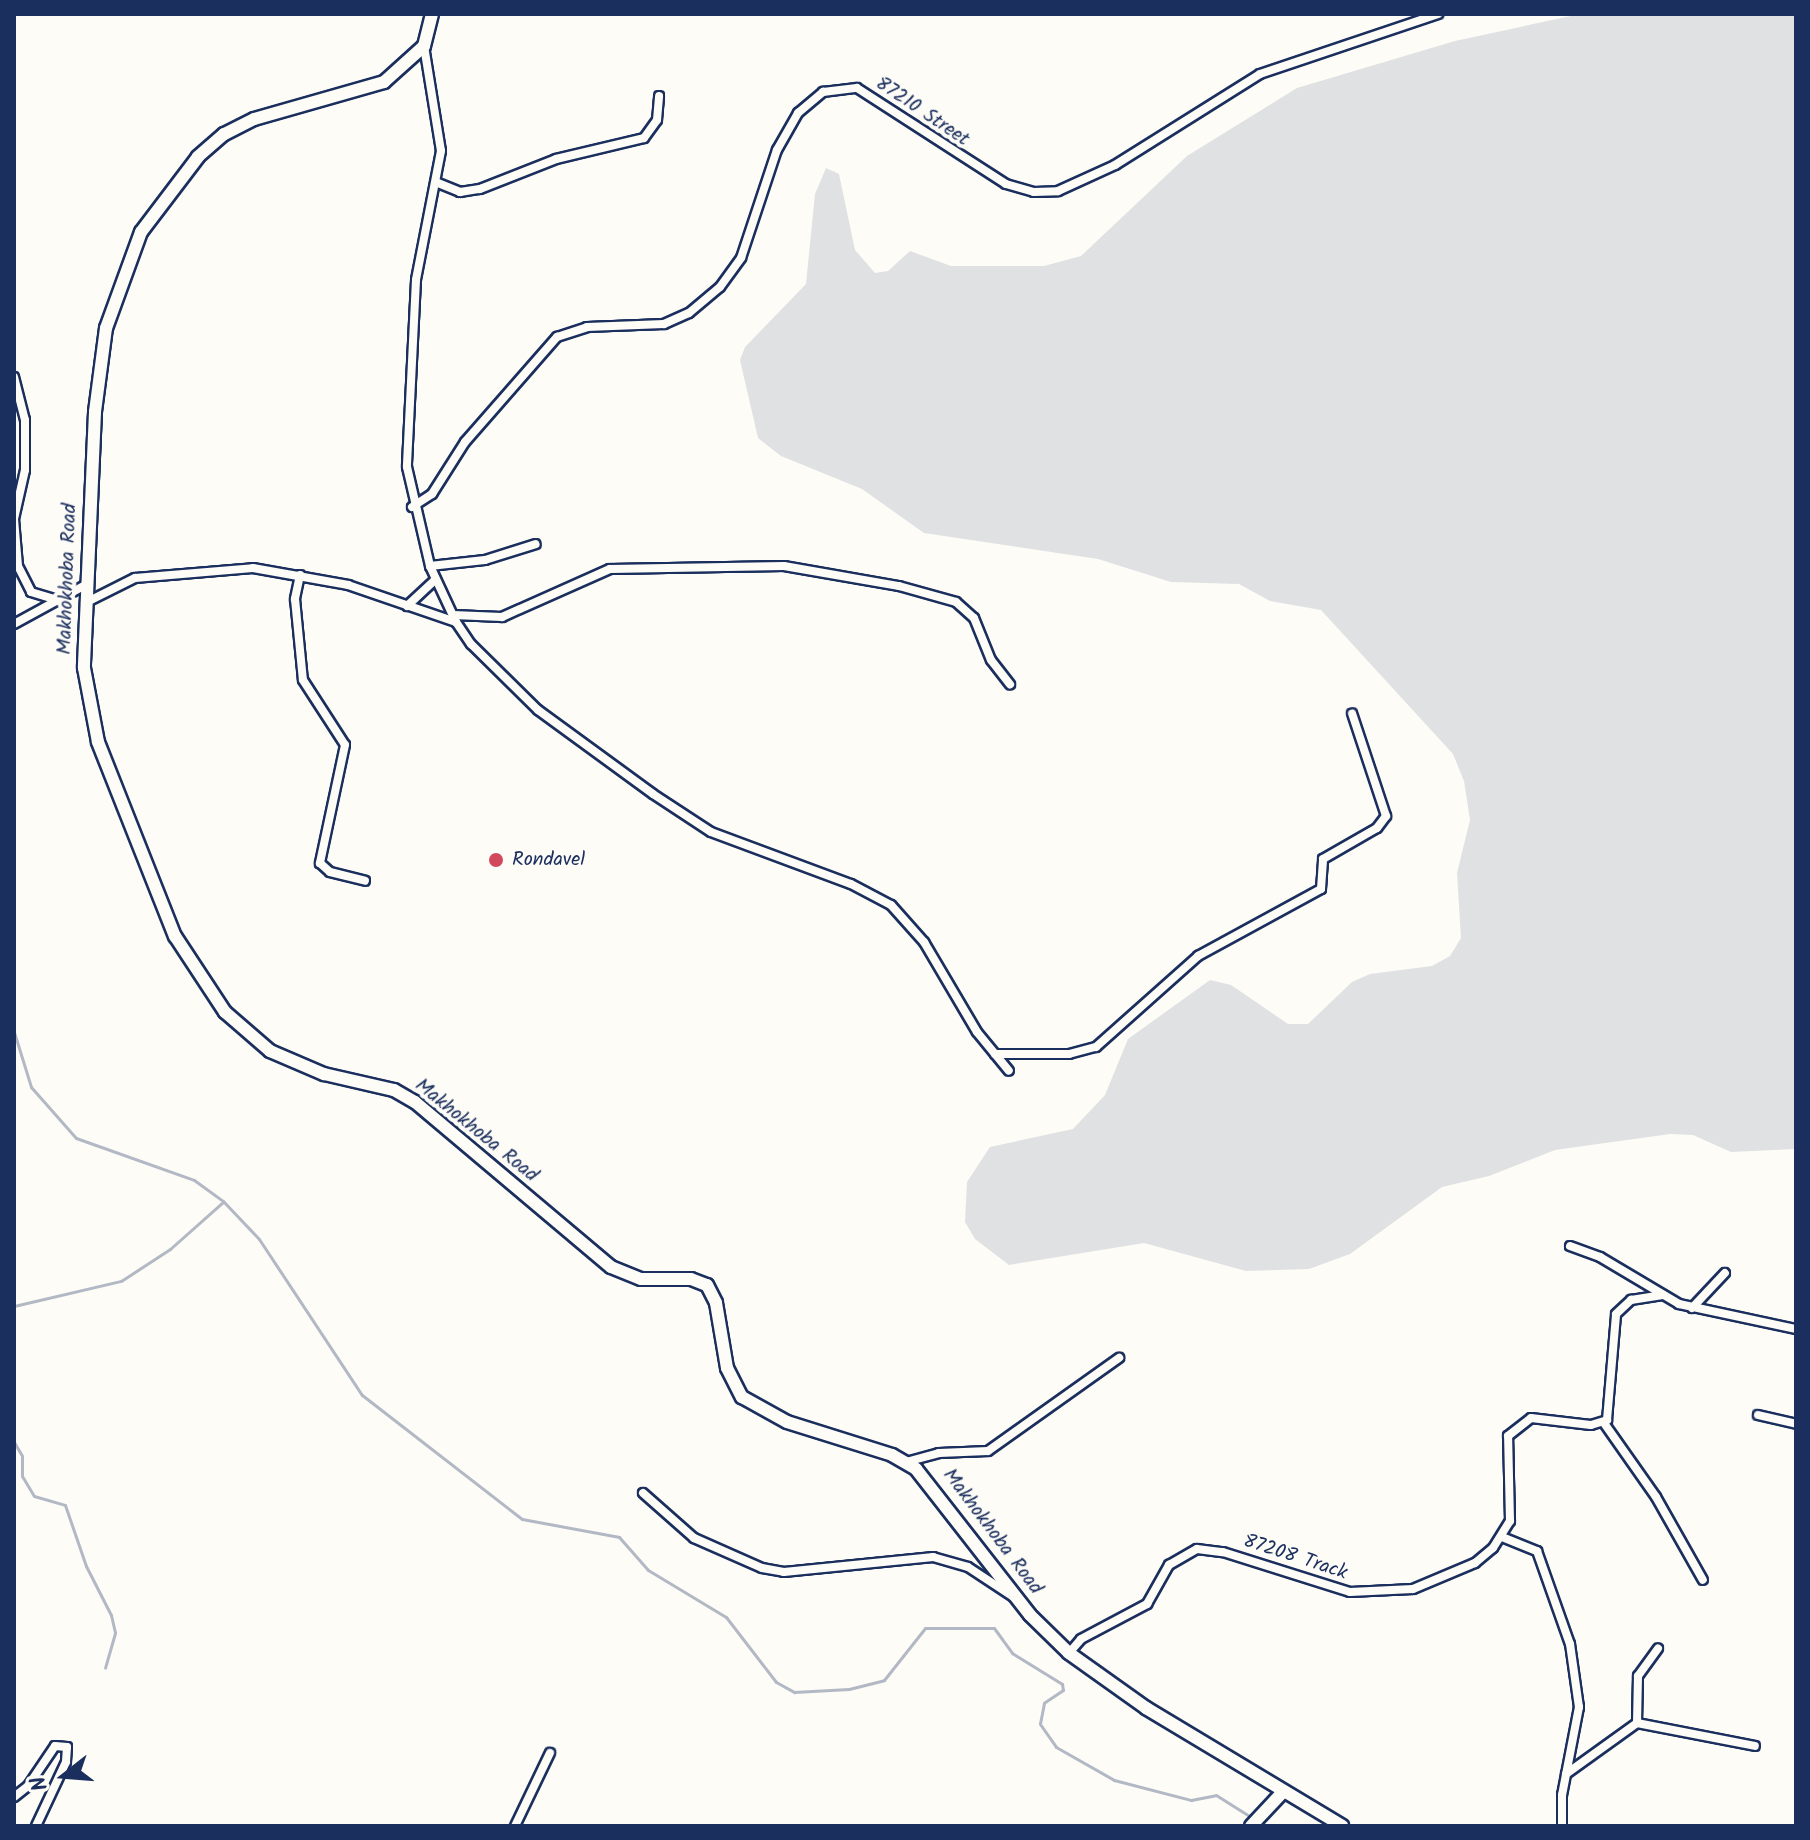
<!DOCTYPE html>
<style>
body{margin:0}
#map{position:relative;width:1810px;height:1840px;overflow:hidden;background:#fdfcf7;font-family:Kalam,sans-serif}
div>[style]{position:absolute}
[style*='--x']{left:calc(var(--x)*1px);top:calc(var(--y)*1px);width:calc(var(--w)*1px);rotate:calc(var(--a)*1deg)}
.green>*{inset:0;background:#e0e1e3}
.stream>*{height:3px;margin:-1.5px;padding:0 1.5px;transform-origin:1.5px;border-radius:1.5px;background:#b3b8c5}
.roads{filter:drop-shadow(2px 0 #1b2f5e) drop-shadow(-2px 0 #1b2f5e) drop-shadow(0 2px #1b2f5e) drop-shadow(0 -2px #1b2f5e)}
.street>*{height:8px;margin:-4px;padding:0 4px;transform-origin:4px;border-radius:4px;background:#fdfcf7}
.secondary>*{height:12px;margin:-6px;padding:0 6px;transform-origin:6px;border-radius:6px;background:#fdfcf7}
.dots>*{width:22px;height:22px;translate:-50% -50%;box-sizing:border-box;border:4px solid #fdfcf7;border-radius:50%}
span{translate:-50% -50%;white-space:nowrap;text-align:center;line-height:1.15;-webkit-text-stroke:8px #fdfcf7;paint-order:stroke}
.street-label{font-size:20px;color:#1b2f5e}
.poi-label{font-size:20px;color:#1b2f5e}
.left{translate:0 -50%;text-align:left}
.frame{position:absolute;inset:0;border:16px solid #1b2f5e;pointer-events:none}
.north{position:absolute;left:24px;top:1736px;width:80px;height:80px;-webkit-text-stroke:6px #fdfcf7;paint-order:stroke;rotate:253deg;font-size:22px;font-weight:700;line-height:32px;text-align:center;color:#1b2f5e}
.north::after{content:'';display:block;margin:auto;width:28px;height:36px;background:#1b2f5e;clip-path:polygon(50% 0,100% 100%,50% 72%,0 100%)}
</style>
<div id="map">
<div class="green">
<i style="clip-path:polygon(1580px 14px,1796px 14px,1796px 1149px,1731px 1152px,1693px 1135px,1670px 1134px,1555px 1150px,1489px 1176px,1442px 1187px,1350px 1254px,1309px 1269px,1246px 1271px,1144px 1243px,1009px 1265px,975px 1239px,965px 1222px,967px 1182px,990px 1147px,1073px 1129px,1105px 1095px,1128px 1039px,1210px 980px,1231px 985px,1288px 1024px,1308px 1024px,1352px 982px,1370px 974px,1432px 966px,1450px 956px,1461px 938px,1457px 873px,1470px 820px,1464px 781px,1453px 754px,1321px 610px,1270px 601px,1239px 584px,1171px 582px,1098px 559px,924px 533px,862px 489px,781px 456px,758px 438px,740px 360px,745px 347px,806px 284px,815px 194px,826px 168px,839px 174px,855px 250px,875px 273px,888px 271px,910px 251px,951px 266px,1044px 266px,1081px 256px,1187px 156px,1297px 88px,1455px 41px)"></i>
</div>
<div class="stream">
<i style="--x:14;--y:1032;--w:58;--a:72.8"></i>
<i style="--x:31;--y:1087;--w:68;--a:48.6"></i>
<i style="--x:76;--y:1138;--w:125;--a:19.6"></i>
<i style="--x:194;--y:1180;--w:36;--a:36"></i>
<i style="--x:223;--y:1201;--w:52;--a:46.5"></i>
<i style="--x:259;--y:1239;--w:187;--a:56.6"></i>
<i style="--x:362;--y:1395;--w:202;--a:37.8"></i>
<i style="--x:522;--y:1519;--w:99;--a:10.5"></i>
<i style="--x:619;--y:1537;--w:44;--a:48.7"></i>
<i style="--x:648;--y:1570;--w:91;--a:31.1"></i>
<i style="--x:726;--y:1617;--w:82;--a:52.4"></i>
<i style="--x:776;--y:1682;--w:21;--a:29"></i>
<i style="--x:794;--y:1692;--w:55;--a:-3.1"></i>
<i style="--x:849;--y:1689;--w:36;--a:-14"></i>
<i style="--x:884;--y:1680;--w:66;--a:-51.7"></i>
<i style="--x:925;--y:1628;--w:69;--a:0"></i>
<i style="--x:994;--y:1628;--w:31;--a:54"></i>
<i style="--x:1012;--y:1653;--w:59;--a:31.8"></i>
<i style="--x:1062;--y:1684;--w:6;--a:81"></i>
<i style="--x:1063;--y:1690;--w:23;--a:146"></i>
<i style="--x:1044;--y:1703;--w:21;--a:101"></i>
<i style="--x:1040;--y:1724;--w:28;--a:55"></i>
<i style="--x:1056;--y:1747;--w:67;--a:29.6"></i>
<i style="--x:1114;--y:1780;--w:80;--a:14.6"></i>
<i style="--x:1191;--y:1800;--w:25;--a:-11"></i>
<i style="--x:1216;--y:1795;--w:45;--a:32.3"></i>
<i style="--x:14;--y:1306;--w:110;--a:-13.2"></i>
<i style="--x:121;--y:1281;--w:59;--a:-33.1"></i>
<i style="--x:170;--y:1249;--w:71;--a:-41.6"></i>
<i style="--x:14;--y:1442;--w:16;--a:60"></i>
<i style="--x:22;--y:1456;--w:20;--a:90"></i>
<i style="--x:22;--y:1476;--w:23;--a:59"></i>
<i style="--x:34;--y:1496;--w:32;--a:16"></i>
<i style="--x:65;--y:1505;--w:65;--a:71"></i>
<i style="--x:86;--y:1566;--w:55;--a:63"></i>
<i style="--x:111;--y:1615;--w:18;--a:77"></i>
<i style="--x:115;--y:1633;--w:36;--a:106"></i>
</div>
<div class="roads">
<div class="street">
<i style="--x:424;--y:46;--w:106;--a:80.8"></i>
<i style="--x:441;--y:151;--w:131;--a:101"></i>
<i style="--x:416;--y:280;--w:187;--a:92.8"></i>
<i style="--x:407;--y:467;--w:102;--a:76.9"></i>
<i style="--x:430;--y:566;--w:62;--a:65.1"></i>
<i style="--x:456;--y:622;--w:27;--a:56"></i>
<i style="--x:471;--y:644;--w:94;--a:44.6"></i>
<i style="--x:538;--y:710;--w:142;--a:36.1"></i>
<i style="--x:653;--y:794;--w:69;--a:33.2"></i>
<i style="--x:711;--y:832;--w:149;--a:20.4"></i>
<i style="--x:851;--y:884;--w:45;--a:27.7"></i>
<i style="--x:891;--y:905;--w:50;--a:48.3"></i>
<i style="--x:924;--y:942;--w:104;--a:59.5"></i>
<i style="--x:977;--y:1032;--w:50;--a:50.6"></i>
<i style="--x:438;--y:183;--w:24;--a:22"></i>
<i style="--x:460;--y:192;--w:20;--a:-9"></i>
<i style="--x:480;--y:189;--w:82;--a:-21.5"></i>
<i style="--x:556;--y:159;--w:90;--a:-13.4"></i>
<i style="--x:644;--y:138;--w:22;--a:-54"></i>
<i style="--x:657;--y:120;--w:24;--a:-85"></i>
<i style="--x:14;--y:377;--w:44;--a:75.7"></i>
<i style="--x:25;--y:420;--w:50;--a:90"></i>
<i style="--x:25;--y:470;--w:50;--a:102.7"></i>
<i style="--x:14;--y:519;--w:47;--a:85.1"></i>
<i style="--x:18;--y:566;--w:29;--a:63"></i>
<i style="--x:31;--y:592;--w:28;--a:17"></i>
<i style="--x:412;--y:507;--w:24;--a:-33"></i>
<i style="--x:432;--y:494;--w:62;--a:-57.6"></i>
<i style="--x:465;--y:442;--w:140;--a:-48.8"></i>
<i style="--x:557;--y:337;--w:32;--a:-18"></i>
<i style="--x:587;--y:327;--w:77;--a:-2.2"></i>
<i style="--x:664;--y:324;--w:27;--a:-24"></i>
<i style="--x:689;--y:313;--w:40;--a:-40"></i>
<i style="--x:720;--y:287;--w:36;--a:-54"></i>
<i style="--x:741;--y:258;--w:114;--a:-71.6"></i>
<i style="--x:777;--y:150;--w:43;--a:-60.4"></i>
<i style="--x:798;--y:113;--w:33;--a:-40"></i>
<i style="--x:823;--y:92;--w:34;--a:-7"></i>
<i style="--x:857;--y:88;--w:177;--a:32.8"></i>
<i style="--x:1006;--y:184;--w:29;--a:16"></i>
<i style="--x:1034;--y:192;--w:24;--a:-2"></i>
<i style="--x:1058;--y:191;--w:63;--a:-24.5"></i>
<i style="--x:1115;--y:165;--w:171;--a:-32.1"></i>
<i style="--x:1260;--y:74;--w:188;--a:-18.6"></i>
<i style="--x:430;--y:566;--w:55;--a:-6.2"></i>
<i style="--x:485;--y:560;--w:53;--a:-17.4"></i>
<i style="--x:300;--y:575;--w:25;--a:102"></i>
<i style="--x:295;--y:599;--w:81;--a:84.4"></i>
<i style="--x:303;--y:680;--w:77;--a:57.1"></i>
<i style="--x:345;--y:745;--w:121;--a:102"></i>
<i style="--x:320;--y:863;--w:13;--a:42"></i>
<i style="--x:330;--y:872;--w:36;--a:14"></i>
<i style="--x:85;--y:603;--w:56;--a:-26.6"></i>
<i style="--x:135;--y:578;--w:118;--a:-4.8"></i>
<i style="--x:253;--y:568;--w:97;--a:10.1"></i>
<i style="--x:348;--y:585;--w:114;--a:18.9"></i>
<i style="--x:407;--y:606;--w:38;--a:-43"></i>
<i style="--x:453;--y:615;--w:49;--a:2.3"></i>
<i style="--x:502;--y:617;--w:118;--a:-24"></i>
<i style="--x:610;--y:569;--w:174;--a:-1"></i>
<i style="--x:784;--y:566;--w:117;--a:9.9"></i>
<i style="--x:899;--y:586;--w:59;--a:15.7"></i>
<i style="--x:956;--y:602;--w:24;--a:42"></i>
<i style="--x:974;--y:618;--w:45;--a:68"></i>
<i style="--x:991;--y:660;--w:31;--a:52"></i>
<i style="--x:14;--y:624;--w:83;--a:-28.7"></i>
<i style="--x:995;--y:1054;--w:74;--a:0"></i>
<i style="--x:1069;--y:1054;--w:28;--a:-15"></i>
<i style="--x:1096;--y:1047;--w:137;--a:-41.7"></i>
<i style="--x:1198;--y:956;--w:140;--a:-28.6"></i>
<i style="--x:1321;--y:889;--w:30;--a:-86"></i>
<i style="--x:1323;--y:859;--w:62;--a:-29.9"></i>
<i style="--x:1377;--y:828;--w:15;--a:-53"></i>
<i style="--x:1386;--y:816;--w:108;--a:-108.3"></i>
<i style="--x:1570;--y:1246;--w:32;--a:20"></i>
<i style="--x:1600;--y:1257;--w:92;--a:30.7"></i>
<i style="--x:1679;--y:1304;--w:120;--a:12.1"></i>
<i style="--x:1692;--y:1308;--w:48;--a:-46.7"></i>
<i style="--x:1758;--y:1415;--w:39;--a:13"></i>
<i style="--x:1604;--y:1423;--w:90;--a:54.9"></i>
<i style="--x:1656;--y:1497;--w:95;--a:60.5"></i>
<i style="--x:906;--y:1462;--w:34;--a:-15"></i>
<i style="--x:939;--y:1453;--w:49;--a:-2.3"></i>
<i style="--x:988;--y:1451;--w:161;--a:-35.4"></i>
<i style="--x:643;--y:1493;--w:68;--a:41.4"></i>
<i style="--x:694;--y:1538;--w:74;--a:23.8"></i>
<i style="--x:762;--y:1568;--w:22;--a:10"></i>
<i style="--x:784;--y:1572;--w:150;--a:-5.7"></i>
<i style="--x:933;--y:1557;--w:36;--a:16"></i>
<i style="--x:968;--y:1567;--w:60;--a:33.4"></i>
<i style="--x:1502;--y:1537;--w:38;--a:22"></i>
<i style="--x:1537;--y:1551;--w:99;--a:70.5"></i>
<i style="--x:1570;--y:1644;--w:64;--a:81.9"></i>
<i style="--x:1579;--y:1707;--w:90;--a:100.9"></i>
<i style="--x:1562;--y:1795;--w:31;--a:90"></i>
<i style="--x:1069;--y:1653;--w:18;--a:-49"></i>
<i style="--x:1081;--y:1639;--w:75;--a:-27.9"></i>
<i style="--x:1147;--y:1604;--w:45;--a:-60.6"></i>
<i style="--x:1169;--y:1565;--w:32;--a:-30"></i>
<i style="--x:1197;--y:1549;--w:26;--a:7"></i>
<i style="--x:1223;--y:1552;--w:133;--a:17.5"></i>
<i style="--x:1350;--y:1592;--w:63;--a:-2.7"></i>
<i style="--x:1413;--y:1589;--w:67;--a:-22.8"></i>
<i style="--x:1475;--y:1563;--w:23;--a:-40"></i>
<i style="--x:1493;--y:1548;--w:32;--a:-58"></i>
<i style="--x:1510;--y:1521;--w:85;--a:-91.3"></i>
<i style="--x:1508;--y:1436;--w:29;--a:-38"></i>
<i style="--x:1531;--y:1418;--w:60;--a:6.7"></i>
<i style="--x:1591;--y:1425;--w:17;--a:-17"></i>
<i style="--x:1607;--y:1420;--w:106;--a:-85.1"></i>
<i style="--x:1616;--y:1314;--w:21;--a:-43"></i>
<i style="--x:1631;--y:1300;--w:32;--a:-9"></i>
<i style="--x:1637;--y:1723;--w:47;--a:-88.8"></i>
<i style="--x:1638;--y:1676;--w:34;--a:-54"></i>
<i style="--x:1566;--y:1774;--w:87;--a:-35.7"></i>
<i style="--x:1637;--y:1723;--w:120;--a:11"></i>
<i style="--x:14;--y:1797;--w:18;--a:-38"></i>
<i style="--x:28;--y:1786;--w:48;--a:-56"></i>
<i style="--x:55;--y:1746;--w:12;--a:5"></i>
<i style="--x:67;--y:1747;--w:15;--a:94"></i>
<i style="--x:66;--y:1762;--w:71;--a:115.1"></i>
<i style="--x:515;--y:1826;--w:81;--a:-64.4"></i>
</div>
<div class="secondary">
<i style="--x:432;--y:14;--w:33;--a:104"></i>
<i style="--x:424;--y:46;--w:54;--a:138"></i>
<i style="--x:384;--y:82;--w:135;--a:164.1"></i>
<i style="--x:254;--y:119;--w:34;--a:153"></i>
<i style="--x:224;--y:134;--w:35;--a:139"></i>
<i style="--x:198;--y:157;--w:94;--a:127.2"></i>
<i style="--x:141;--y:232;--w:102;--a:110"></i>
<i style="--x:106;--y:328;--w:85;--a:97.5"></i>
<i style="--x:95;--y:412;--w:256;--a:92.5"></i>
<i style="--x:84;--y:668;--w:75;--a:79.3"></i>
<i style="--x:98;--y:742;--w:209;--a:68.4"></i>
<i style="--x:175;--y:936;--w:91;--a:56.7"></i>
<i style="--x:225;--y:1012;--w:60;--a:40.9"></i>
<i style="--x:270;--y:1051;--w:59;--a:23.1"></i>
<i style="--x:324;--y:1074;--w:72;--a:12.9"></i>
<i style="--x:394;--y:1090;--w:24;--a:30"></i>
<i style="--x:415;--y:1102;--w:256;--a:40.1"></i>
<i style="--x:611;--y:1267;--w:32;--a:22"></i>
<i style="--x:641;--y:1279;--w:50;--a:0"></i>
<i style="--x:691;--y:1279;--w:17;--a:21"></i>
<i style="--x:707;--y:1285;--w:20;--a:63"></i>
<i style="--x:716;--y:1303;--w:66;--a:80.4"></i>
<i style="--x:727;--y:1368;--w:33;--a:63"></i>
<i style="--x:742;--y:1397;--w:51;--a:29.1"></i>
<i style="--x:787;--y:1422;--w:110;--a:17.4"></i>
<i style="--x:892;--y:1455;--w:28;--a:30"></i>
<i style="--x:916;--y:1469;--w:185;--a:52"></i>
<i style="--x:1030;--y:1615;--w:54;--a:44.3"></i>
<i style="--x:1069;--y:1653;--w:95;--a:35.5"></i>
<i style="--x:1146;--y:1708;--w:229;--a:31"></i>
<i style="--x:1251;--y:1826;--w:45;--a:-46.8"></i>
</div>
</div>
<div class="dots">
<i style="left:496px;top:860px;background:#d1495b"></i>
</div>
<div class="street-label">
<span style="left:922px;top:112px;rotate:34deg">87210 Street</span>
<span style="left:68px;top:579px;rotate:-88deg">Makhokhoba Road</span>
<span style="left:476px;top:1131px;rotate:39deg">Makhokhoba Road</span>
<span style="left:992px;top:1532px;rotate:53deg">Makhokhoba Road</span>
<span style="left:1295px;top:1558px;rotate:18deg">87208 Track</span>
</div>
<div class="poi-label">
<span class="left" style="left:512px;top:860px">Rondavel</span>
</div>
<div class="frame"></div>
<div class="north">N</div>
</div>
